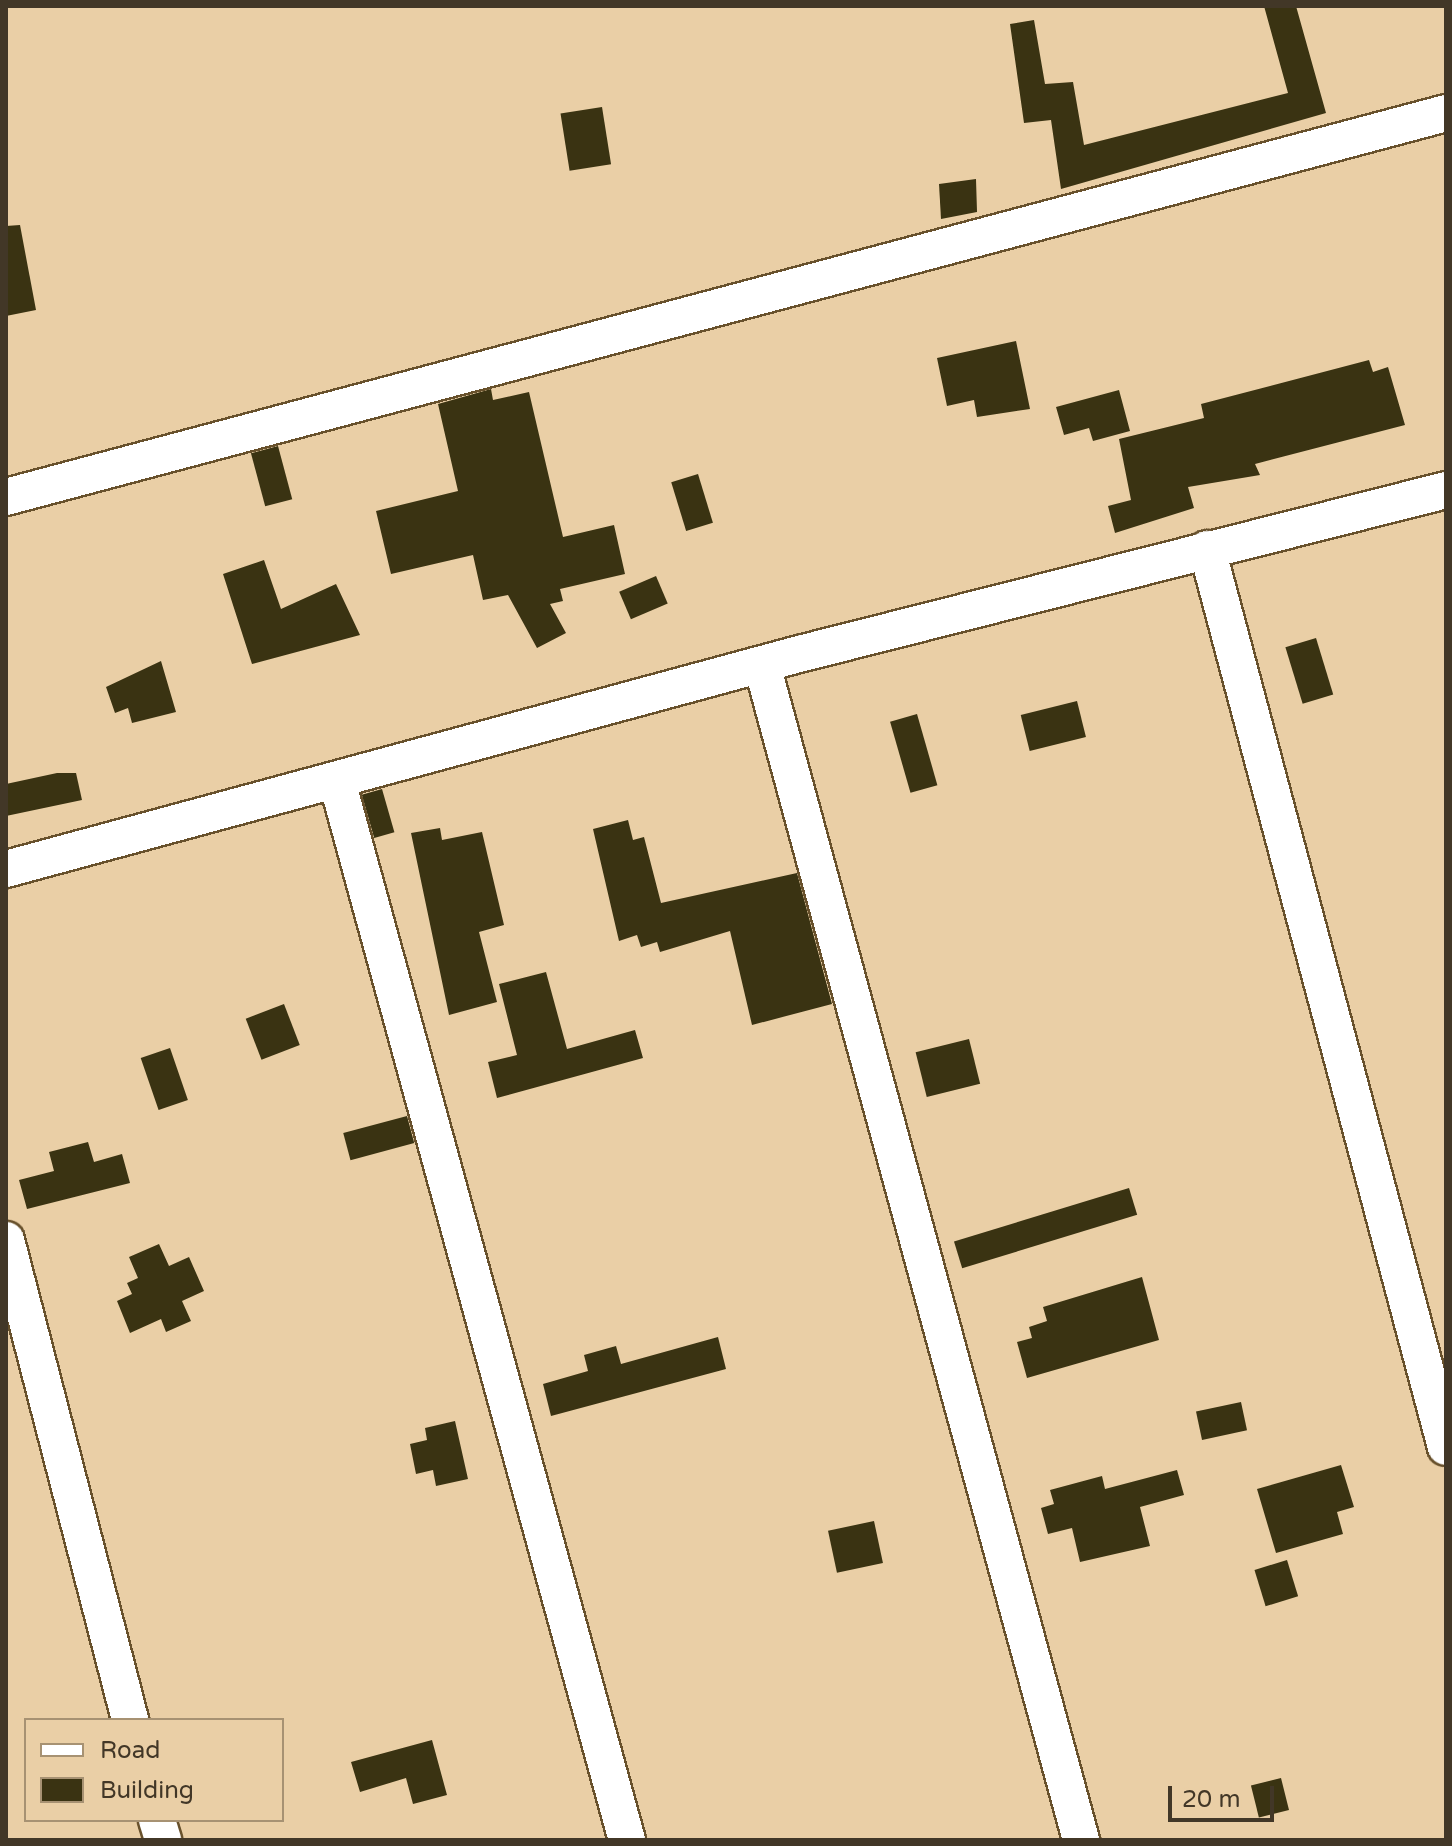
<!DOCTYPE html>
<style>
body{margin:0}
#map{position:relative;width:1452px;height:1846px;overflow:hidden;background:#eacfa6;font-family:"Varela Round",sans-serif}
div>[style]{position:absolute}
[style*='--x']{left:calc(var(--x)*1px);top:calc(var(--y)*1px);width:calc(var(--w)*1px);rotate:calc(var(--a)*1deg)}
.building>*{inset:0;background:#3a3312;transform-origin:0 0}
.roads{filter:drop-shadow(2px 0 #68512c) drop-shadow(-2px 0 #68512c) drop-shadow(0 2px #68512c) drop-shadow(0 -2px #68512c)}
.street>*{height:36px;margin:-18px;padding:0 18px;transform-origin:18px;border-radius:18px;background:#fff}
span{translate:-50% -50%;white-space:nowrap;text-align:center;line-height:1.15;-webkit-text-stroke:8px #eacfa6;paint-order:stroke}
.frame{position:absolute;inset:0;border:8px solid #423727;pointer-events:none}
.legend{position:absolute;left:24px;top:1718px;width:260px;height:104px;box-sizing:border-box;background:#eacfa6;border:2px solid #a79273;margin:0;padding:10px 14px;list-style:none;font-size:24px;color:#423727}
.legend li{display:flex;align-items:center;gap:16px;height:40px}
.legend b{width:40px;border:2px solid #a79273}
.scale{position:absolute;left:1168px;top:1786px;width:106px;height:36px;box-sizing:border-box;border:4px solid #423727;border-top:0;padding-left:10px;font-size:24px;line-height:28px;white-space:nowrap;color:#423727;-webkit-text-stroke:6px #eacfa6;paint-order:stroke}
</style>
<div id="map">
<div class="building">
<i style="clip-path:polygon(1264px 6px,1296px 6px,1326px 113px,1061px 189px,1051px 120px,1024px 123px,1010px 24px,1034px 20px,1045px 84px,1073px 82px,1084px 145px,1288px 93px)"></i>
<i style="left:602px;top:107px;width:58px;height:42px;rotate:81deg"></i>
<i style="clip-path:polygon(976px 179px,977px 212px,941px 219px,939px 184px)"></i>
<i style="clip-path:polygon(20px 225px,36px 310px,6px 316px,6px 226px)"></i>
<i style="clip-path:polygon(1016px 341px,1030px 409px,977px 417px,974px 400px,947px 406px,937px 358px)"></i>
<i style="clip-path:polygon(1369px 360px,1373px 372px,1388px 367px,1405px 425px,1255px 464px,1260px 475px,1188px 487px,1194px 508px,1115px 533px,1108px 506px,1131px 500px,1119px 439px,1204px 418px,1201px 404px)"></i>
<i style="clip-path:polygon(491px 389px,493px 400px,529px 392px,563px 537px,614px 525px,625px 574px,560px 589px,563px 601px,550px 604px,566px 633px,537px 648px,508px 595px,483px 600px,473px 555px,391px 574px,376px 511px,458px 491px,438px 404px)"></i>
<i style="clip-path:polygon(1119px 390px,1130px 431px,1093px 441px,1089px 428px,1064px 435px,1056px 407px)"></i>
<i style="left:278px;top:446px;width:55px;height:28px;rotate:75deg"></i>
<i style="left:698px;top:474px;width:51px;height:28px;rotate:73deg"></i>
<i style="clip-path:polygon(264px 560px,281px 609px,336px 584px,360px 635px,252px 664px,223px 574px)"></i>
<i style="left:656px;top:576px;width:30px;height:40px;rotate:67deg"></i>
<i style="left:1316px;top:638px;width:59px;height:32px;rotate:73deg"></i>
<i style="clip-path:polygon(161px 661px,176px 712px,132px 723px,128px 708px,115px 713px,106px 687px)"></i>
<i style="left:1077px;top:701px;width:37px;height:58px;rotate:76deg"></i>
<i style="left:917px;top:714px;width:74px;height:28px;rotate:74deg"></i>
<i style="clip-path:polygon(57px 773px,76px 773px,82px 800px,6px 816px,6px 784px)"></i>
<i style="left:382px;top:789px;width:45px;height:21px;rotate:74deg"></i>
<i style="clip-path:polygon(628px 820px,633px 840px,644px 837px,661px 903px,797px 873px,832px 1004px,752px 1025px,730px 931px,660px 952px,657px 942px,641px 947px,637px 935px,619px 941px,593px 829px)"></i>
<i style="clip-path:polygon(440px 828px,442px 840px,482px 832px,504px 925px,479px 932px,497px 1002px,449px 1015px,411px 833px)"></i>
<i style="clip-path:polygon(546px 972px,567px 1049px,635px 1030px,643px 1058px,497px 1098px,488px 1062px,517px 1055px,499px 984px)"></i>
<i style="left:284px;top:1004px;width:44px;height:41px;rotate:69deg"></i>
<i style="left:969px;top:1039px;width:46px;height:55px;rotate:76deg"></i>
<i style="left:170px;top:1048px;width:55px;height:31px;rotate:71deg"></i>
<i style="left:407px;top:1116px;width:28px;height:66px;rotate:75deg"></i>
<i style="clip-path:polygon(88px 1142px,94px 1162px,122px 1154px,130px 1183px,27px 1209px,19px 1180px,54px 1171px,49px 1152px)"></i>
<i style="left:1129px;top:1188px;width:28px;height:183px;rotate:73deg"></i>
<i style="clip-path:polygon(159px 1244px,169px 1266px,189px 1257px,204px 1291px,182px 1301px,191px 1321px,166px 1332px,161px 1319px,130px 1333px,117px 1301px,132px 1294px,127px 1283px,138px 1278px,129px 1257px)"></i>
<i style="clip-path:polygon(1142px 1277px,1159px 1340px,1027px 1378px,1017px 1342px,1032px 1338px,1029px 1327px,1047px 1321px,1043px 1307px)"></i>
<i style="clip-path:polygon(718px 1337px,726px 1369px,551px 1416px,543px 1384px,588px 1371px,584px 1355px,616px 1346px,621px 1364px)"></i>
<i style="left:1241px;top:1402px;width:29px;height:46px;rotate:78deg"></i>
<i style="clip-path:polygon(455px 1421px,468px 1479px,436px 1486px,433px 1470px,416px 1474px,410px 1444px,427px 1440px,425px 1428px)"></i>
<i style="clip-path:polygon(1341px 1465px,1354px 1507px,1337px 1512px,1343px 1534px,1276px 1553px,1257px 1489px)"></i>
<i style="clip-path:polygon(1177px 1470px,1184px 1495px,1140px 1507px,1150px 1546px,1080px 1562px,1072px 1528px,1048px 1534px,1041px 1508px,1054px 1504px,1050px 1490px,1102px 1476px,1105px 1489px)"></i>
<i style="left:874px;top:1521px;width:43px;height:47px;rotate:78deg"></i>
<i style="left:1287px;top:1560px;width:38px;height:34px;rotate:73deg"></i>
<i style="clip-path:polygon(432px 1740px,447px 1795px,413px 1804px,406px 1778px,360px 1792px,351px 1762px)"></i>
<i style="left:1281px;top:1778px;width:33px;height:31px;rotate:76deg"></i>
</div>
<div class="roads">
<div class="street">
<i style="--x:6;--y:497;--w:1490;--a:-14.93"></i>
<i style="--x:1207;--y:549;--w:929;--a:75.1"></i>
<i style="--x:762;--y:665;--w:1218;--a:74.81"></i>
<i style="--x:337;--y:781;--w:1098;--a:74.69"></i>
<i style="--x:6;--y:869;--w:822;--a:-15.17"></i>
<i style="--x:799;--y:654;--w:667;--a:-14.22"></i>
<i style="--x:6;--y:1240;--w:496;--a:75.5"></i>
<i style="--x:157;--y:1820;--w:21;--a:73"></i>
</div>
</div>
<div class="frame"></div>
<ul class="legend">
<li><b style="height:10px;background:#fff"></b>Road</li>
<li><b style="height:22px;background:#3a3312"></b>Building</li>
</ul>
<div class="scale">20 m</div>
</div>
